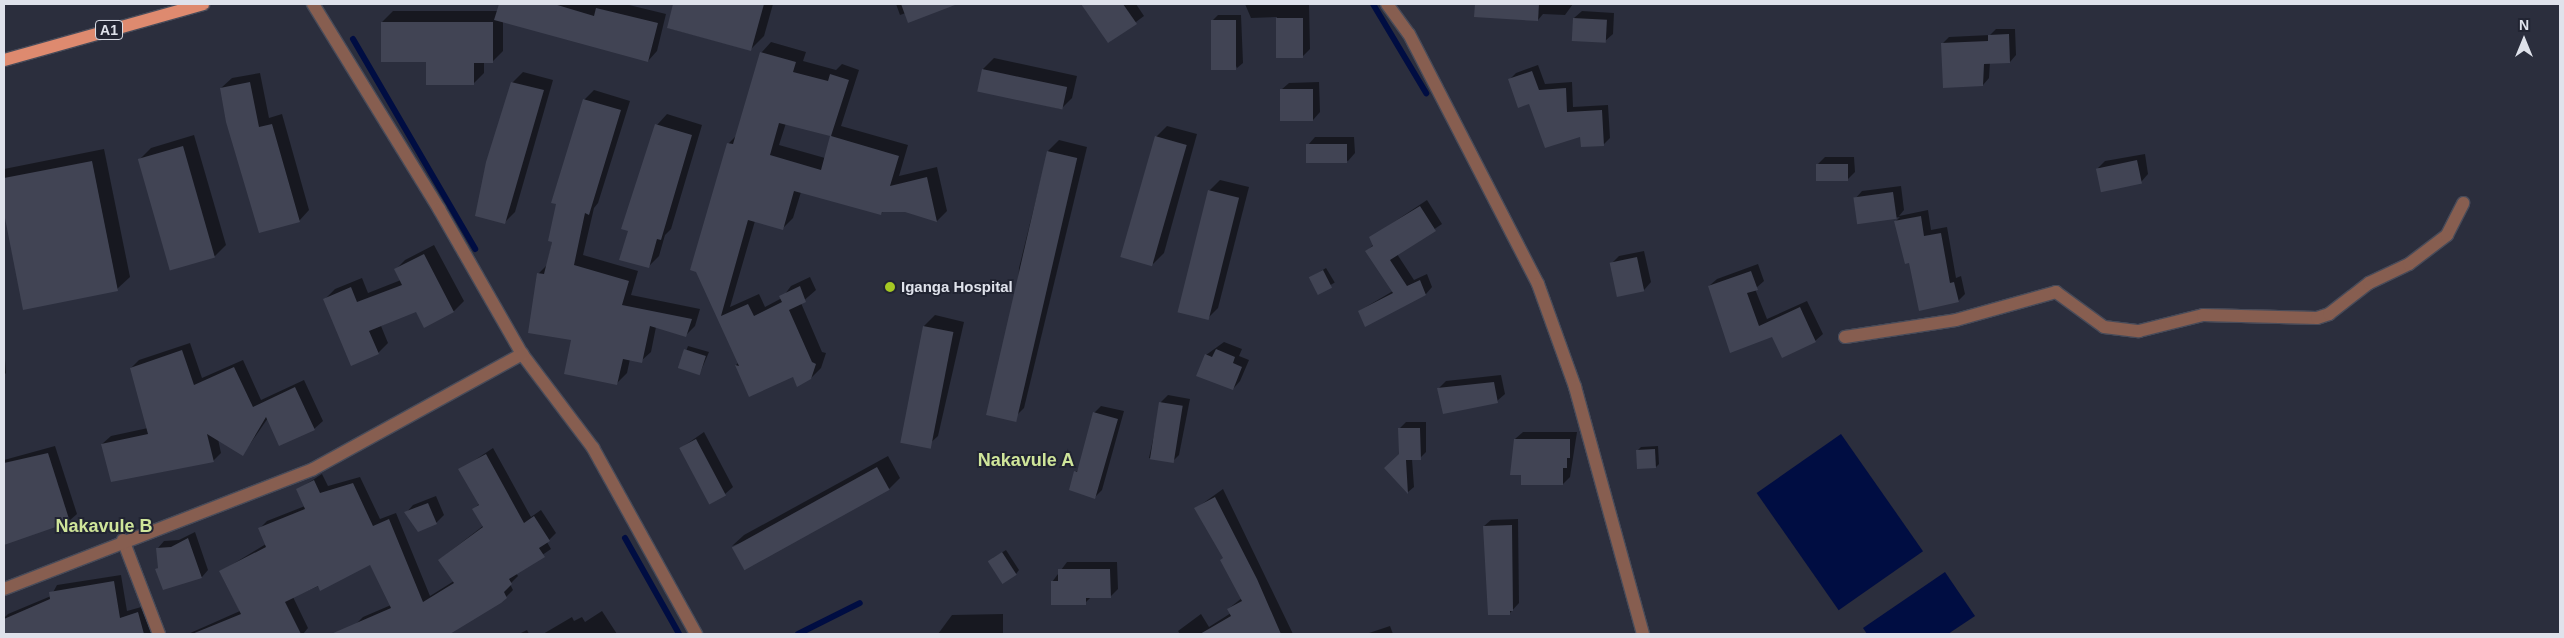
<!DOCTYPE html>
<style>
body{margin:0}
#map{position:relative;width:2564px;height:638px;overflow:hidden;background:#2b2e3d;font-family:Helvetica,sans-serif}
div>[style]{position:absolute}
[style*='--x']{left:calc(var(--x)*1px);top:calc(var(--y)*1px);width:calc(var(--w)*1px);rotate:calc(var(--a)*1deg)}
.water>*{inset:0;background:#000d42;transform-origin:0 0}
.shadow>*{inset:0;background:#0007;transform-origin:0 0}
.stream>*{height:6px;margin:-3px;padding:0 3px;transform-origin:3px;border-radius:3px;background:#000d42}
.building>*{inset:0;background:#414454;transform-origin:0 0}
.roads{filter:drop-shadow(1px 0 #484b59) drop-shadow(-1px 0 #484b59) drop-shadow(0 1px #484b59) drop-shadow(0 -1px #484b59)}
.minor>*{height:12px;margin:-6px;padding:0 6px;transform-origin:6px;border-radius:6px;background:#875e50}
.major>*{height:12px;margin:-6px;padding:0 6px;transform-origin:6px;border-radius:6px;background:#de8a6f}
.dots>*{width:14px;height:14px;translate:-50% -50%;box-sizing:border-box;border:2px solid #212432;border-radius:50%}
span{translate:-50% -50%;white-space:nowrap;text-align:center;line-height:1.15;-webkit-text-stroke:4px #212432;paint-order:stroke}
.shield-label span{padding:1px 4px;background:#212432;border:1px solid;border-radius:4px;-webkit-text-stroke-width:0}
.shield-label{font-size:14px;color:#dfe2eb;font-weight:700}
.poi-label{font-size:15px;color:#dfe2eb;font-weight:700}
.left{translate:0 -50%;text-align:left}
.quarter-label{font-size:18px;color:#cfe59a;font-weight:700}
.frame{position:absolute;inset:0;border:5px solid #dfe2eb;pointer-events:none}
.north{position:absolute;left:2499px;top:15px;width:50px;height:50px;-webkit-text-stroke:4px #212432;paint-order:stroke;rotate:0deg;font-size:14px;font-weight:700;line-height:20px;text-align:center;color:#dfe2eb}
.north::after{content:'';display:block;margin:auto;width:18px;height:22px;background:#dfe2eb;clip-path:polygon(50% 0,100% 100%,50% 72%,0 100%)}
</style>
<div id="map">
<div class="water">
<i style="left:1841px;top:434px;width:143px;height:103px;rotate:55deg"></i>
<i style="clip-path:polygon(1945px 572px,1975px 616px,1948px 634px,1867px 634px,1863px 628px)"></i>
</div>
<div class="shadow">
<i style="clip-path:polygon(500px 4px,625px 4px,666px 14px,657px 51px,648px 61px,503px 21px,503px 51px,492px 62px,484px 62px,484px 73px,473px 84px,428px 61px,382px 22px,393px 11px,498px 11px)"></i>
<i style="clip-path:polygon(674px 4px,773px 4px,764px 36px,750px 50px,668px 28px)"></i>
<i style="clip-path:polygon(896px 4px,952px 4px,909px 21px,906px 13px,900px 15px)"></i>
<i style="clip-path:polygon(1083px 4px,1136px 4px,1144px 16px,1109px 42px)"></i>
<i style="clip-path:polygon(1245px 4px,1309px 4px,1310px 49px,1303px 56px,1278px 57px,1277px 17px,1251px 18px)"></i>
<i style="clip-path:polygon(1501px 4px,1573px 4px,1565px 15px,1543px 14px,1538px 20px,1500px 17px)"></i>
<i style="clip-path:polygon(1582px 11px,1614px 13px,1613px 34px,1605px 41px,1574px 18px)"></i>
<i style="clip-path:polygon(1218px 15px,1241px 15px,1243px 63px,1237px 68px,1213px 20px)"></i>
<i style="clip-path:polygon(1996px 29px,2015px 29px,2016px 55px,2010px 62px,1990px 62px,1989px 78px,1983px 85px,1943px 43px,1949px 37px,1990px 35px)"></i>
<i style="clip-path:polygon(evenodd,771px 42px,806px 52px,803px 61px,836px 70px,842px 64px,859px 70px,841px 126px,908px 145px,899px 176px,937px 167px,947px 211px,937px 221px,905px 211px,884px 210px,881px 214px,801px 192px,793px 218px,782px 229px,755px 221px,730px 307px,759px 294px,765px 307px,782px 298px,791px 286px,810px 277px,816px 290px,801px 303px,822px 352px,826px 353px,821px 368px,811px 378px,793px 376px,750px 395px,736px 365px,739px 362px,697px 271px,692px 269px,729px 143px,737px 135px,761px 53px,771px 42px,786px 123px,832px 136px,825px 158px,779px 145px,786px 123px)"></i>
<i style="clip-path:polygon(994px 58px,1077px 76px,1072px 98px,1061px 109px,979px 90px,983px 69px)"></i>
<i style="clip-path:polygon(1538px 65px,1545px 84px,1572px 82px,1573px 107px,1608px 105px,1610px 138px,1604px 144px,1581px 135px,1530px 102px,1510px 79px,1516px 73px)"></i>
<i style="clip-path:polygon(523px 72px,553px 80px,515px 212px,505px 222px,487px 162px,512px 83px)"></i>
<i style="clip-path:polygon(260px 73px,269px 118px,282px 114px,309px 210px,299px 221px,221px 88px,232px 78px)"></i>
<i style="clip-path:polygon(1319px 82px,1320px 112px,1313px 120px,1281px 90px,1289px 83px)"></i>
<i style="clip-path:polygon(594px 90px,630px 101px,598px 203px,594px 208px,583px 255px,638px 271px,631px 295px,700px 309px,695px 326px,685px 336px,656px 327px,651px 352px,641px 361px,630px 359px,627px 373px,617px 383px,572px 339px,538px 274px,547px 265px,584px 100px)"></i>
<i style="clip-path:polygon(667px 114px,702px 125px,671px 229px,665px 235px,659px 256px,648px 267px,629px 230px,623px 228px,657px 125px)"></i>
<i style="clip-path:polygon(1167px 126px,1197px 134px,1164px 253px,1153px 264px,1156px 137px)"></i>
<i style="clip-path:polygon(194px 135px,226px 245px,215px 256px,171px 268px,140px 159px,151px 148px)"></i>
<i style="clip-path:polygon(1315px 137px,1354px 137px,1355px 153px,1348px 161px,1308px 145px)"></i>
<i style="clip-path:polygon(1059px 140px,1087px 147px,1024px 408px,1012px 420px,1019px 268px,1048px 151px)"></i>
<i style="clip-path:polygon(104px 149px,130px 277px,117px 289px,4px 213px,4px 169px)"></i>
<i style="clip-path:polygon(2145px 154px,2148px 174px,2141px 182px,2098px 168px,2105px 161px)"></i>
<i style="clip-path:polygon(1825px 157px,1854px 157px,1855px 172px,1847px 180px,1817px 165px)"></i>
<i style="clip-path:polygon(1220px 180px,1249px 187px,1218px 308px,1207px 319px,1209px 191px)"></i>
<i style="clip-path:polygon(1901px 186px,1904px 210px,1899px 216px,1928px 210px,1931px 230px,1947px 227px,1956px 278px,1961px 276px,1965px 294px,1958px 301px,1910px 262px,1896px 221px,1900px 217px,1859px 223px,1855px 199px,1862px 191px)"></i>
<i style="clip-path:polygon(1427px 200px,1442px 224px,1397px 254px,1414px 280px,1427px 274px,1432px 287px,1426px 294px,1359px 311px,1393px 291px,1367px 251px,1374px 244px,1370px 238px)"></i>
<i style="clip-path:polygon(434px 245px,464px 301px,454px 311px,424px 326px,416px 310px,381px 326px,388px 343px,378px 353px,325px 299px,335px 289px,362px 278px,368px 293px,401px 280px,395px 270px,405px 260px)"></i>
<i style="clip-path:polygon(1644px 251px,1651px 282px,1644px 290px,1612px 263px,1619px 256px)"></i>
<i style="clip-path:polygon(1758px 264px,1764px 281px,1755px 289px,1767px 319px,1807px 301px,1823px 334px,1815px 341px,1773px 335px,1731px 352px,1709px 286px,1717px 279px)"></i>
<i style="left:1326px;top:268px;width:17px;height:19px;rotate:59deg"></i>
<i style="clip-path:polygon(935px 315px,964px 322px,938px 436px,926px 447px,924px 326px)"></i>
<i style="clip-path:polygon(1224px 342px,1242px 349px,1239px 356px,1249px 360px,1240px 381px,1233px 389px,1206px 355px)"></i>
<i style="clip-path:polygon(190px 343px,202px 378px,243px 360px,261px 400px,304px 380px,323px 421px,314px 429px,268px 418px,243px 454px,218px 439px,221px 453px,213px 461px,102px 444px,111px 436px,148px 428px,131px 368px,139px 360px)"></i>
<i style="clip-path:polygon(4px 345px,6px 373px,4px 375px)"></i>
<i style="clip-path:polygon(688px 346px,709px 352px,700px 373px,680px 367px)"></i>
<i style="clip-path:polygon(1501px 375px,1505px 394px,1497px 401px,1438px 389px,1446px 381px)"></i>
<i style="clip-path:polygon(1168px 395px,1190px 399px,1179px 455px,1172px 462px,1149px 458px,1161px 402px)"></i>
<i style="clip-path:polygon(1101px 406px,1124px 411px,1102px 490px,1094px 498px,1076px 472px,1080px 468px,1094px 413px)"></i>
<i style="clip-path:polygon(1406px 422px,1426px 422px,1426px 452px,1420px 458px,1412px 459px,1414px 487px,1408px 492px,1386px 468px,1400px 454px,1399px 429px)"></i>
<i style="clip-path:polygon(704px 432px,733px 487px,725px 494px,681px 448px)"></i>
<i style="clip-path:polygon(1523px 432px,1577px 432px,1570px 477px,1563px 484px,1515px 439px)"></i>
<i style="clip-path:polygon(55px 446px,77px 514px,69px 521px,4px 543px,4px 460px)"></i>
<i style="clip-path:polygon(1658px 446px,1659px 464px,1656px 467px,1637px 451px,1641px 447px)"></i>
<i style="clip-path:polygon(493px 448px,531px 517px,541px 510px,556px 533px,547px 542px,551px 549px,516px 573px,518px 576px,510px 584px,513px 590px,506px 597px,449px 634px,417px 634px,415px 630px,405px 634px,360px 634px,356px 624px,363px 617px,391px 605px,370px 564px,293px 597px,308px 628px,303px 634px,188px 634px,240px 611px,220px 572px,266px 544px,260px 528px,267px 521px,305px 506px,297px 490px,322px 474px,328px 486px,360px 477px,380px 519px,396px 513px,430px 596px,454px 581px,439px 560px,483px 526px,474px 509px,479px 504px,460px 470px)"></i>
<i style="clip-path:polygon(888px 456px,900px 478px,889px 489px,732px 546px,744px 535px)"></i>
<i style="clip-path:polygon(1223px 489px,1293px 634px,1180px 634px,1178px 631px,1201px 614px,1209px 627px,1231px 613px,1228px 609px,1242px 598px,1224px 558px,1195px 509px)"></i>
<i style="clip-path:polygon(436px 496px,444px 515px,436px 523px,418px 530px,406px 513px,413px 505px)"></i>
<i style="clip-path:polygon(1518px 519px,1519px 603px,1509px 614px,1484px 526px,1491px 520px)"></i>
<i style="clip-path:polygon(195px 532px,208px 570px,202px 577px,164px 589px,156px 570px,160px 566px,158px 548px,164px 541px,179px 540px)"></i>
<i style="clip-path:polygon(1006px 550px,1019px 570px,1016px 574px,993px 558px)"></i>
<i style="clip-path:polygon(1067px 562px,1117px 562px,1118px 589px,1110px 597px,1091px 597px,1085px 603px,1052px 582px)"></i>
<i style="clip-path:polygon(121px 575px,127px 611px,145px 606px,154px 634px,4px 634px,4px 618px,8px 614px,51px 596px,57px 585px)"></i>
<i style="clip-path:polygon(602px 611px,617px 634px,543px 634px,572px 617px,574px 621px,582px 617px,585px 622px)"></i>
<i style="clip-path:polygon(1003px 614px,1003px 634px,938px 634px,952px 615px)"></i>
<i style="clip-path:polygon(1390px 626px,1393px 634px,1368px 634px,1369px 633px)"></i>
<i style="clip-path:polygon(527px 630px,529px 634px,519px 634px)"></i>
</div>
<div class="stream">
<i style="--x:1373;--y:4;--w:104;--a:59.2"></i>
<i style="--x:353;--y:39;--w:243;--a:59.8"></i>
<i style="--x:625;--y:538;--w:110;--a:60.6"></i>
<i style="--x:798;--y:634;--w:69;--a:-26.6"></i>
</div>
<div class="building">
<i style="clip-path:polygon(499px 4px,554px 4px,594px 16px,596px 8px,658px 23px,648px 62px,494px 20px)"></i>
<i style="clip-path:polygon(673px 4px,764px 4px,751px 51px,667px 28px)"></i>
<i style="clip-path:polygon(901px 4px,955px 4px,955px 5px,908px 23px)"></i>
<i style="clip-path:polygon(1081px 4px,1123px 4px,1137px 24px,1108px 43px)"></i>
<i style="clip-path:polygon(1475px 4px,1539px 4px,1538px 21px,1474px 17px)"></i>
<i style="left:1276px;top:18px;width:27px;height:40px"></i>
<i style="left:1573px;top:18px;width:34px;height:23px;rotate:3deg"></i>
<i style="left:1211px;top:20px;width:25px;height:50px"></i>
<i style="clip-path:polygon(381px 22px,493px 22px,493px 63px,474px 63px,474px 85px,426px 85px,426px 62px,381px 62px)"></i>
<i style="clip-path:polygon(2009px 34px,2010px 63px,1984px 64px,1983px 86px,1943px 88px,1941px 43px,1988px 41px,1988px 35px)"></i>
<i style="clip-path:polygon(evenodd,760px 52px,796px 62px,793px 72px,828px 81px,830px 74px,849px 80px,831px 136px,899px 156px,890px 186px,927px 177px,937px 222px,905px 212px,882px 212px,881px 215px,794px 191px,783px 230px,748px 220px,721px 316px,748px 304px,754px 316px,782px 302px,779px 296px,800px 286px,806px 302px,789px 310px,812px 362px,816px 364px,811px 379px,797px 387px,793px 377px,749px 397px,735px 365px,739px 366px,696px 272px,690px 270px,727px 143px,733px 144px,760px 52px,779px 123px,830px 136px,821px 170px,770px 155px,779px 123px)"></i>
<i style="left:982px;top:69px;width:87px;height:23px;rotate:12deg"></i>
<i style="clip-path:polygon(1532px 71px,1539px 90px,1566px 88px,1567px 112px,1602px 110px,1604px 146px,1581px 147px,1580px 137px,1545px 148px,1529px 104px,1518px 108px,1508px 79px)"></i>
<i style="clip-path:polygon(250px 82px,259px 127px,272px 124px,300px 222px,259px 233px,226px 122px,220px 88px)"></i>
<i style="clip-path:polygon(511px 82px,544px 90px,505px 224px,475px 216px,486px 162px)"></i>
<i style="left:1313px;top:89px;width:32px;height:33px;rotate:90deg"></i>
<i style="clip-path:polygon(583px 99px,621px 110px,589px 215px,585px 213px,574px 265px,629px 281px,622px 305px,692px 319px,686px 337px,650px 326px,642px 363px,623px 359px,617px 385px,564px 374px,571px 340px,528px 333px,537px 273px,544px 274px,552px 242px,548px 241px,556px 204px,551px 203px)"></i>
<i style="clip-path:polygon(655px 124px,692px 135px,661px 240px,657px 239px,649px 268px,619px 260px,628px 231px,621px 229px)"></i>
<i style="left:1155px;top:136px;width:33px;height:126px;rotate:16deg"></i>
<i style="left:1306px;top:144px;width:41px;height:19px"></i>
<i style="left:183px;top:146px;width:116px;height:47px;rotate:74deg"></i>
<i style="left:1047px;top:151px;width:31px;height:271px;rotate:13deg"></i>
<i style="left:2137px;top:160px;width:24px;height:42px;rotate:78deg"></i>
<i style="clip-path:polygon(92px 161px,118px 291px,23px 310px,4px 213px,4px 178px)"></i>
<i style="left:1816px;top:164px;width:32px;height:17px"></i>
<i style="left:1208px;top:190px;width:32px;height:126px;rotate:14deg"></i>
<i style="left:1893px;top:192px;width:27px;height:40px;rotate:82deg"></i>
<i style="clip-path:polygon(1420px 206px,1436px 231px,1390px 260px,1407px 286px,1420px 280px,1426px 295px,1365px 327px,1358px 311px,1393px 293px,1365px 251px,1373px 246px,1369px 237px)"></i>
<i style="clip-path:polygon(1921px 216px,1924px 236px,1941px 233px,1950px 283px,1954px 282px,1959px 302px,1919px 311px,1909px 263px,1905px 264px,1894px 221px)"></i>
<i style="clip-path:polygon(424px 254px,454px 312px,424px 328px,416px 312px,369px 331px,379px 354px,351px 366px,323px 299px,351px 287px,357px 302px,402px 285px,394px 269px)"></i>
<i style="left:1637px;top:257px;width:35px;height:28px;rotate:78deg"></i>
<i style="left:1323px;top:270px;width:20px;height:16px;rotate:63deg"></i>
<i style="clip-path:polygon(1751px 271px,1758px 290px,1747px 293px,1759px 326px,1800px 307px,1816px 342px,1782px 358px,1772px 337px,1730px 353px,1708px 286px)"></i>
<i style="left:923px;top:326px;width:31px;height:119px;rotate:11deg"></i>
<i style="left:684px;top:349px;width:23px;height:20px;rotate:18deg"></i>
<i style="clip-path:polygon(1216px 349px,1235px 357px,1233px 363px,1242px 367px,1233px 390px,1196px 376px,1205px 354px,1212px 357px)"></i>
<i style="clip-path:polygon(182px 350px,194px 385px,234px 367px,253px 407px,295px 387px,315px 430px,279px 446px,266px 417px,243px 456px,207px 434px,214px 462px,111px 482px,101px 444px,148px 434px,130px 368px)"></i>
<i style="clip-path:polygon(1494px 382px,1498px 403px,1443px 414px,1437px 388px)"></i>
<i style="left:1159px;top:402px;width:24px;height:58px;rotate:9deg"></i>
<i style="clip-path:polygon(1093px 412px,1118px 419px,1095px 499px,1069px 490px,1074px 471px,1077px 472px)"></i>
<i style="clip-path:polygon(1398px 428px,1420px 428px,1421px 460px,1406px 460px,1408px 494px,1384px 468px,1399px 454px)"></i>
<i style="left:696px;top:439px;width:64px;height:19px;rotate:62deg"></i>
<i style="clip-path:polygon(1514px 439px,1570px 439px,1570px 458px,1567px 458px,1567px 468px,1563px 468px,1563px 485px,1521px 485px,1521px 475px,1510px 475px)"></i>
<i style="left:1655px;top:449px;width:19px;height:19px;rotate:87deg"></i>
<i style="clip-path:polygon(48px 453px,70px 522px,4px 545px,4px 463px)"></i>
<i style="clip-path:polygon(486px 454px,524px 523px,534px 516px,550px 541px,539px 548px,545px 557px,509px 579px,512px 584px,504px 592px,507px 598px,501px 603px,450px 634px,331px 634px,391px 608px,370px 565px,320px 591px,318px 586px,285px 602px,301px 634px,192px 634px,241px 614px,219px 571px,266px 547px,258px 528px,305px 509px,296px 489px,314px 480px,320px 493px,353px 483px,373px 526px,389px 519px,423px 602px,454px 583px,438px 560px,483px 527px,472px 509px,479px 505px,458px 469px)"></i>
<i style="left:877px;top:467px;width:26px;height:166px;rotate:61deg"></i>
<i style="clip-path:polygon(1215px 497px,1257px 579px,1281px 634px,1200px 634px,1231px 616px,1227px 609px,1242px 601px,1220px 560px,1223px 558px,1194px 508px)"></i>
<i style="clip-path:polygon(428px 503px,437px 524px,418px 532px,404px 512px)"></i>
<i style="clip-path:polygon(1512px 525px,1513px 611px,1510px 611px,1510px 615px,1488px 615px,1483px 526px)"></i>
<i style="clip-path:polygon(188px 538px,202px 578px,163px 590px,155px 569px,158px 568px,156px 548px,171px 547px)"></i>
<i style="left:1002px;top:552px;width:27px;height:17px;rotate:57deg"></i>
<i style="clip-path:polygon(1058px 569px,1110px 569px,1111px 598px,1086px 598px,1086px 605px,1051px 605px,1051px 581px,1058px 581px)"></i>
<i style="clip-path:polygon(114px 581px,120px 618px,138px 612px,144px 634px,4px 634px,4px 619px,50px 599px,49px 592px)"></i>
</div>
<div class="roads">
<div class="minor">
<i style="--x:313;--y:4;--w:241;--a:58.4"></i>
<i style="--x:439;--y:209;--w:167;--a:60.2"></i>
<i style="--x:522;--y:354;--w:118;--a:52.9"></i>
<i style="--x:593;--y:448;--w:213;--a:61"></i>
<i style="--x:1387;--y:4;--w:37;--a:54"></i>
<i style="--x:1409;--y:34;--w:281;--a:62.7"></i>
<i style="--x:1538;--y:284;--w:109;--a:70.2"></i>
<i style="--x:1575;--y:387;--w:256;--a:74.6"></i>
<i style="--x:1845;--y:337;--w:112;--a:-8.7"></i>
<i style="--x:1956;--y:320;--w:104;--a:-15.6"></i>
<i style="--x:2056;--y:292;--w:59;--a:36.1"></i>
<i style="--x:2104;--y:327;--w:35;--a:7"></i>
<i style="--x:2139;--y:331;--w:66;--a:-14"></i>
<i style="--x:2203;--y:315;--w:114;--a:1.5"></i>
<i style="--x:2317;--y:318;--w:13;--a:-18"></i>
<i style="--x:2329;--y:314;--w:51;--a:-37.8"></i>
<i style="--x:2369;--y:283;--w:44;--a:-25.4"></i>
<i style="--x:2409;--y:264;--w:48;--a:-37.3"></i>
<i style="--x:2447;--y:235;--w:36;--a:-63"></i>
<i style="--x:123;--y:540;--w:101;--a:69"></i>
<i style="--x:4;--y:589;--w:331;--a:-21.2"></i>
<i style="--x:313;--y:469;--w:239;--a:-28.8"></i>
</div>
<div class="major">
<i style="--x:4;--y:60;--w:207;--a:-15.7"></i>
</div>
</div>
<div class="dots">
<i style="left:890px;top:287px;background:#a5c823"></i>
</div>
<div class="shield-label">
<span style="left:109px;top:30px">A1</span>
</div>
<div class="poi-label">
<span class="left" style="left:901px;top:287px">Iganga Hospital</span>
</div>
<div class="quarter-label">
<span style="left:1026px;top:460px">Nakavule A</span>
<span style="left:104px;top:526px">Nakavule B</span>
</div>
<div class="frame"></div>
<div class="north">N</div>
</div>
